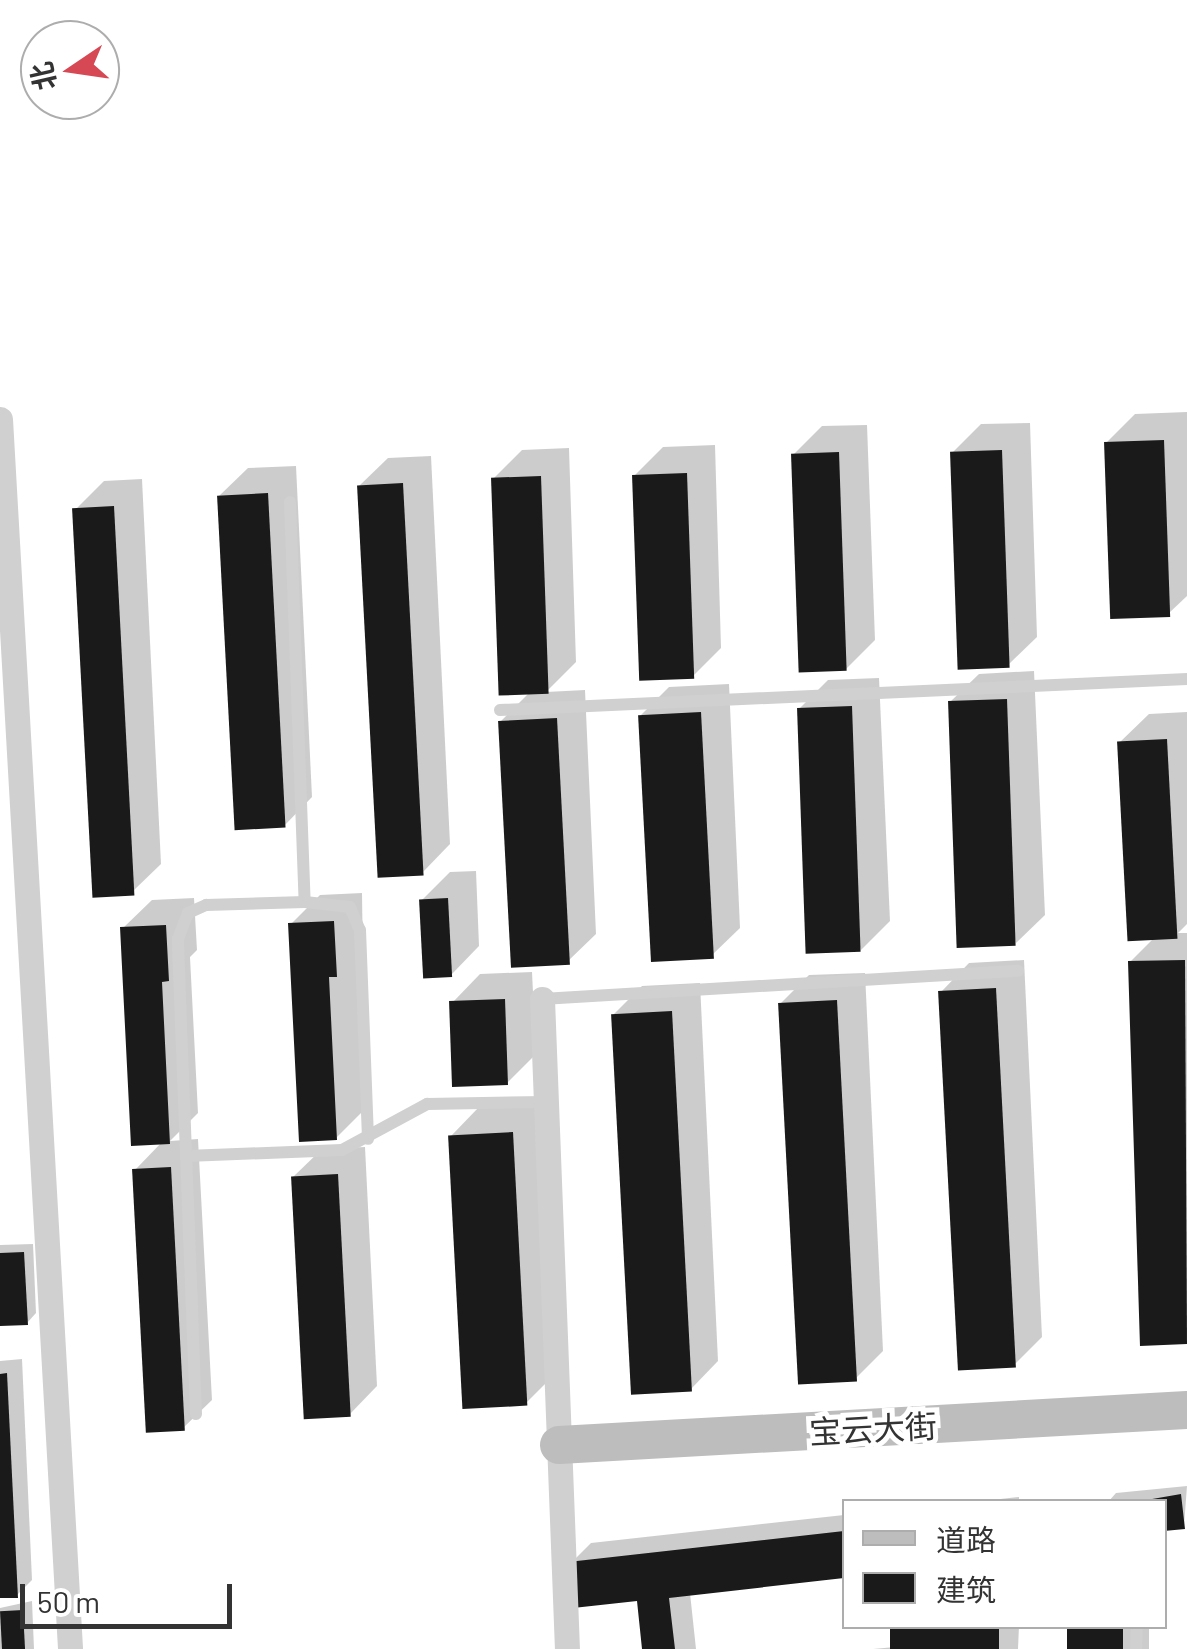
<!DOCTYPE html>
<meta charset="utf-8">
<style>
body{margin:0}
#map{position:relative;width:1187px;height:1649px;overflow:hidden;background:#fff;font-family:Barlow,"Noto Sans SC",sans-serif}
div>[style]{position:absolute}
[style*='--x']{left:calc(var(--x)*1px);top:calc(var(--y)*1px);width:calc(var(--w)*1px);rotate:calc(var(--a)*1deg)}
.shadow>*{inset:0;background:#0003;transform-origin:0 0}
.building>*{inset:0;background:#1a1a1a;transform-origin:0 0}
.lane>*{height:12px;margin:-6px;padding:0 6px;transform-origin:6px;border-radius:6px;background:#d0d0d0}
.street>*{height:25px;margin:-12.5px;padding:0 12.5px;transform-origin:12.5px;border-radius:12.5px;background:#d0d0d0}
.secondary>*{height:38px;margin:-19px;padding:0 19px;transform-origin:19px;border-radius:19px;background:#bdbdbd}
span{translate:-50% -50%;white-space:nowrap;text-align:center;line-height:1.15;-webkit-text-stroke:10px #fff;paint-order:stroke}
.street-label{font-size:32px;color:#333}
.legend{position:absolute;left:842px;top:1499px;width:325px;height:130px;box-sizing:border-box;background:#fff;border:2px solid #adadad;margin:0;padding:12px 18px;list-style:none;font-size:30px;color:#333}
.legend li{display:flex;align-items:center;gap:20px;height:50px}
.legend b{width:50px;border:2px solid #adadad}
.north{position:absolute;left:20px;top:20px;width:100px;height:100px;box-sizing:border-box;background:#fff;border:2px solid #adadad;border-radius:50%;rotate:257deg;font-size:28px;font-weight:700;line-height:40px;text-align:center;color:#333}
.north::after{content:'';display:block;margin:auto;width:35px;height:45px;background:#d64954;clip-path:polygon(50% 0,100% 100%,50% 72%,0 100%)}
.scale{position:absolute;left:20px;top:1584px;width:212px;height:45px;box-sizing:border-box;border:5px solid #333;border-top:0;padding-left:12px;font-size:30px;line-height:35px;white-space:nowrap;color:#333;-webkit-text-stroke:8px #fff;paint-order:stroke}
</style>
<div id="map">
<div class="shadow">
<i style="clip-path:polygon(1187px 412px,1187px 596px,1168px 614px,1106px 443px,1135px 414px)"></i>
<i style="clip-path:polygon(1030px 423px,1037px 637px,1008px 665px,952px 453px,981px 424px)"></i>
<i style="clip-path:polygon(867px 425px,875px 640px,846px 669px,793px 455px,822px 426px)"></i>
<i style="clip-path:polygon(715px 445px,721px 648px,693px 676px,635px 475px,663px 447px)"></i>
<i style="clip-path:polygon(569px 448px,576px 662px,546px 692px,585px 690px,596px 934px,567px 962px,500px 722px,530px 692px,493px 479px,522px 450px)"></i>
<i style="clip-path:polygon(431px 456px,450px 844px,422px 873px,359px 486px,388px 458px)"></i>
<i style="clip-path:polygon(296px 466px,312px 797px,284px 826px,219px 496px,248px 468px)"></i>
<i style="clip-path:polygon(142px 479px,161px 864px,132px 892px,75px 510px,104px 481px)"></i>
<i style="clip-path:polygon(1034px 671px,1045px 915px,1016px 943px,950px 702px,979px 674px)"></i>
<i style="clip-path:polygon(879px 678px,890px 921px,861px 950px,799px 709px,828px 680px)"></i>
<i style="clip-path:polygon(729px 684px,740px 928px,711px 956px,640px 716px,669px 687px)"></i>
<i style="clip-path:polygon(1187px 712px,1187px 924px,1178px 933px,1187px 933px,1187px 1342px,1142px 1343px,1130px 962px,1155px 937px,1120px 742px,1149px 714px)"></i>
<i style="clip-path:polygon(476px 871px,479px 946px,451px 975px,422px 900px,450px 872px)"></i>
<i style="clip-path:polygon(362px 893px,365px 1109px,336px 1138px,291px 924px,320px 895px)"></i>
<i style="clip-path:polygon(194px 898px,197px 950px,190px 957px,198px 1113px,170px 1141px,198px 1139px,212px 1400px,183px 1428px,135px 1170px,162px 1142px,123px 928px,152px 900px)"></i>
<i style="clip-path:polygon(1024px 960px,1042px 1337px,1013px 1366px,941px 992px,969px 963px)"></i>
<i style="clip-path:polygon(532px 972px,536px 1054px,507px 1083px,452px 1003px,480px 974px)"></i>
<i style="clip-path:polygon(865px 973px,883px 1351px,854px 1380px,780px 1004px,809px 975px)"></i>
<i style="clip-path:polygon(700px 983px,718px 1361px,690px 1390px,614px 1014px,642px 986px)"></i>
<i style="clip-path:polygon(541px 1105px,554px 1375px,525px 1404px,451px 1136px,479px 1107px)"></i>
<i style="clip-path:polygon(365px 1147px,377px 1386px,349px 1415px,293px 1177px,322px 1149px)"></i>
<i style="clip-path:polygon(33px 1244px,36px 1313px,27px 1323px,0 1324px,0 1245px)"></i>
<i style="clip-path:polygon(22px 1359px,32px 1580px,17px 1595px,0 1596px,0 1361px)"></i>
<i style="clip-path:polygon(1187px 1486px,1184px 1526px,1164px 1502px,1108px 1502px,1116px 1493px)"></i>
<i style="clip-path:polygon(1019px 1497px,1019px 1502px,974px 1502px)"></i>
<i style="clip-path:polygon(844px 1515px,844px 1576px,690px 1593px,696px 1649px,645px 1649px,639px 1599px,571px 1563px,591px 1543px)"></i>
<i style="clip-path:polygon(32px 1601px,34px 1649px,0 1649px,0 1608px)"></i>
<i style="clip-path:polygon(892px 1626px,1019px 1626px,1018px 1649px,873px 1649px,895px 1647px)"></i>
<i style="left:1070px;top:1626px;width:79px;height:23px"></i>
</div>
<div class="building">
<i style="left:1164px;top:440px;width:177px;height:60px;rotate:88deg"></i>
<i style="left:1002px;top:450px;width:218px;height:52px;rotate:88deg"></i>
<i style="left:839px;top:452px;width:219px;height:48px;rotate:88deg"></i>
<i style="left:687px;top:473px;width:206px;height:55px;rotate:88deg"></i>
<i style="left:541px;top:476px;width:218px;height:50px;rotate:88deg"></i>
<i style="left:403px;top:483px;width:393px;height:46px;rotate:87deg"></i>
<i style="left:268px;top:493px;width:335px;height:51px;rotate:87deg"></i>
<i style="left:114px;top:506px;width:390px;height:42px;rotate:87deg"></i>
<i style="left:1007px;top:699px;width:247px;height:59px;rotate:88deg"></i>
<i style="left:852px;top:706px;width:246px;height:55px;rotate:88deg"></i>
<i style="left:701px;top:712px;width:247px;height:63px;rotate:87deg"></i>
<i style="left:557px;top:718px;width:247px;height:59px;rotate:87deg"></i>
<i style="left:1167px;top:739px;width:200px;height:50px;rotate:87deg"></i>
<i style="left:448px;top:898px;width:79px;height:29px;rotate:87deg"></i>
<i style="clip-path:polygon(334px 921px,337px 977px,329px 977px,337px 1140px,299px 1142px,288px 923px)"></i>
<i style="clip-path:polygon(166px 925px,169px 981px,162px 982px,170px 1144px,131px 1146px,120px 927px)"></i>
<i style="clip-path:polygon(1185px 960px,1187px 1344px,1140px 1346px,1128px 961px)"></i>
<i style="left:996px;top:988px;width:380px;height:58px;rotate:87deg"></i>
<i style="left:505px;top:999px;width:86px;height:56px;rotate:88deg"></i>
<i style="left:837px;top:1000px;width:382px;height:59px;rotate:87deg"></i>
<i style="left:672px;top:1011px;width:381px;height:61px;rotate:87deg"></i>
<i style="left:513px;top:1132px;width:274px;height:65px;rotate:87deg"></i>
<i style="left:171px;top:1167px;width:264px;height:39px;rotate:87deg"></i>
<i style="left:338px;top:1174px;width:243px;height:47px;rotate:87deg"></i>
<i style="clip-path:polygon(24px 1252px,28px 1325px,0 1326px,0 1253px)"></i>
<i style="clip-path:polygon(7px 1373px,18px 1598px,0 1598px,0 1374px)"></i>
<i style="clip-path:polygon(1181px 1494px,1185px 1529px,1164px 1531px,1164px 1502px,1135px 1502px)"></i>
<i style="clip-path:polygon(844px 1531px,844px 1578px,669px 1598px,675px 1649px,642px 1649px,637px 1601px,573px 1608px,568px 1562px)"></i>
<i style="left:23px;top:1610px;width:39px;height:23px;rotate:87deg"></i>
<i style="left:890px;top:1626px;width:109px;height:23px"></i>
<i style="left:1067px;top:1626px;width:56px;height:23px"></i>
</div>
<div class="lane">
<i style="--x:290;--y:502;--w:400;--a:87.9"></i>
<i style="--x:500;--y:710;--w:688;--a:-2.58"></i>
<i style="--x:542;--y:999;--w:477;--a:-3.4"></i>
<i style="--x:186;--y:1156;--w:156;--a:-2.2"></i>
<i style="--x:342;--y:1150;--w:97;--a:-28.4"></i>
<i style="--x:427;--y:1104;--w:119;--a:-1"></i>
<i style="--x:196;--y:1414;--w:475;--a:-92.2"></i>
<i style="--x:178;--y:939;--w:28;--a:-69"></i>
<i style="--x:188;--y:913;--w:20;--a:-24"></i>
<i style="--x:206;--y:905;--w:99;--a:-1.7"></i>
<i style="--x:305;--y:902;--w:45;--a:6.3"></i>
<i style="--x:350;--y:907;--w:25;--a:67"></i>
<i style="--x:360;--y:930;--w:209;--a:87.8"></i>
<i style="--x:1136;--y:1649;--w:23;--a:-88"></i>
</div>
<div class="street">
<i style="--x:0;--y:419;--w:1232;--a:86.74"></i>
<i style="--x:542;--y:999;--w:650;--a:87.8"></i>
</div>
<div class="secondary">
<i style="--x:559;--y:1445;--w:629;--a:-3.19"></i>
</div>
<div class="street-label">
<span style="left:873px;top:1428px;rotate:-3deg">宝云大街</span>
</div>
<ul class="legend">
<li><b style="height:12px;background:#bdbdbd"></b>道路</li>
<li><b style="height:28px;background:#1a1a1a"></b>建筑</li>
</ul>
<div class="north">北</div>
<div class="scale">50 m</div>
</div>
